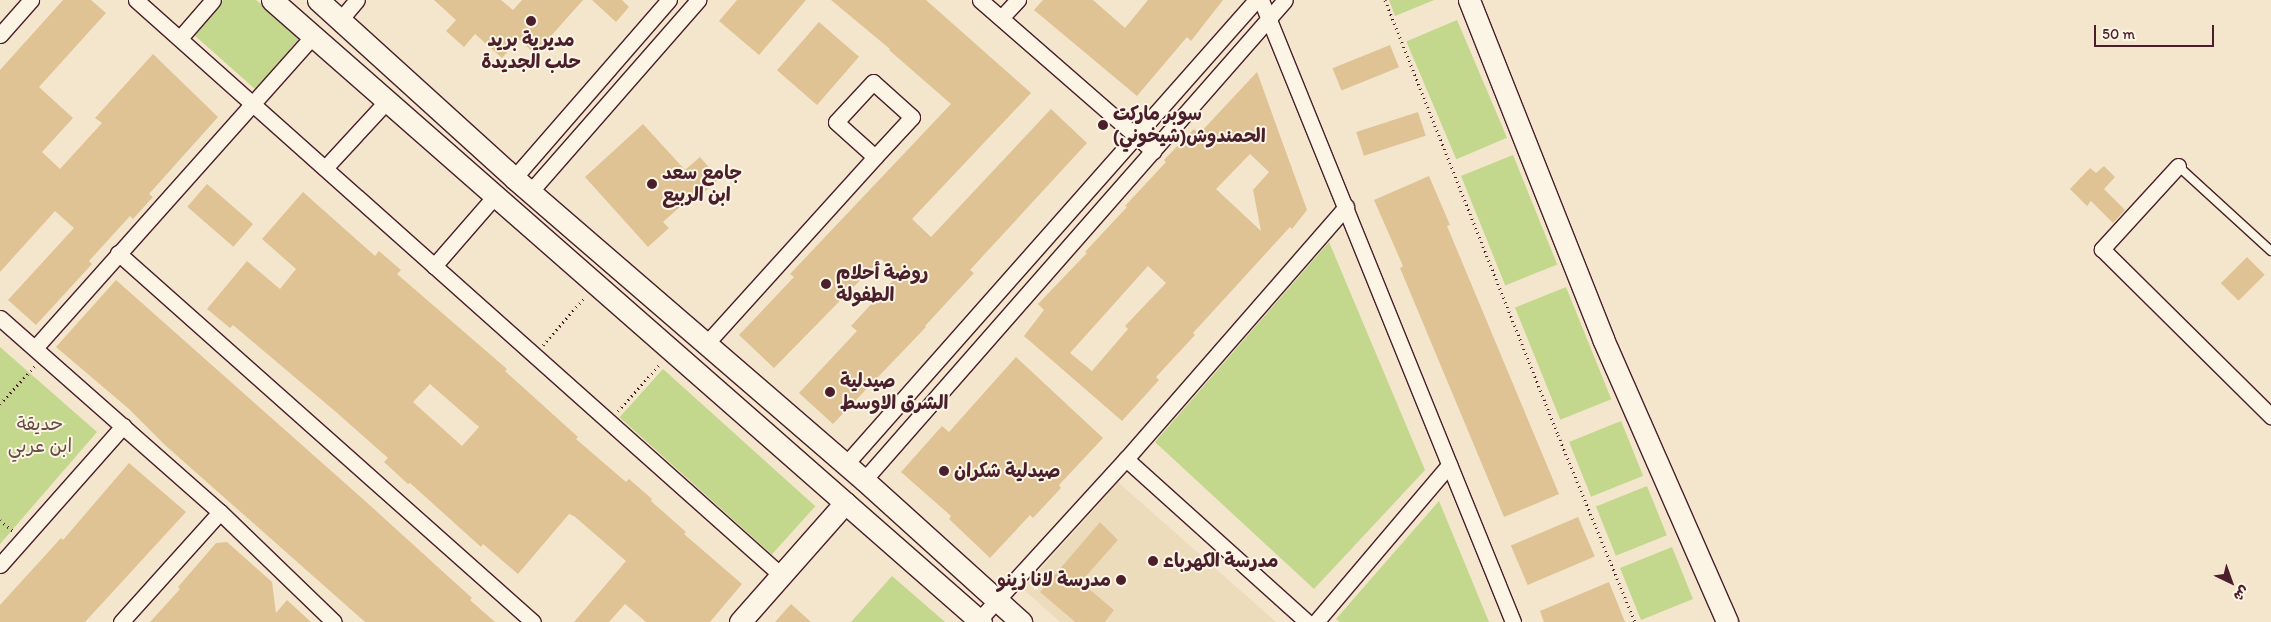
<!DOCTYPE html>
<meta charset="utf-8">
<style>
body{margin:0}
#map{position:relative;width:2271px;height:622px;overflow:hidden;background:#f3e6cd;font-family:Itim,"Playpen Sans Arabic",sans-serif}
div>[style]{position:absolute}
[style*='--x']{left:calc(var(--x)*1px);top:calc(var(--y)*1px);width:calc(var(--w)*1px);rotate:calc(var(--a)*1deg)}
.built>*{inset:0;background:#eddcbc}
.green>*{inset:0;background:#c3d78d;transform-origin:0 0}
.building>*{inset:0;background:#dfc394;transform-origin:0 0}
.path>*{height:3px;margin-top:-1.5px;transform-origin:0;background:repeating-linear-gradient(90deg,#4a1f2b 0 1px,transparent 0 5px)}
.roads{filter:drop-shadow(1px 0 #4a1f2b) drop-shadow(-1px 0 #4a1f2b) drop-shadow(0 1px #4a1f2b) drop-shadow(0 -1px #4a1f2b)}
.lane>*{height:8px;margin:-4px;padding:0 4px;transform-origin:4px;border-radius:4px;background:#fcf5e5}
.street>*{height:15px;margin:-7.5px;padding:0 7.5px;transform-origin:7.5px;border-radius:7.5px;background:#fcf5e5}
.secondary>*{height:21px;margin:-10.5px;padding:0 10.5px;transform-origin:10.5px;border-radius:10.5px;background:#fcf5e5}
.dots>*{width:14px;height:14px;translate:-50% -50%;box-sizing:border-box;border:2px solid #fcf5e5;border-radius:50%}
span{translate:-50% -50%;white-space:nowrap;text-align:center;line-height:1.15;-webkit-text-stroke:4px #fcf5e5;paint-order:stroke}
.poi-label{font-size:19px;color:#4a1f2b;font-weight:700}
.left{translate:0 -50%;text-align:left}
.right{translate:-100% -50%;text-align:right}
.park-label{font-size:19px;color:#684d44}
.north{position:absolute;left:2206px;top:557px;width:50px;height:50px;-webkit-text-stroke:4px #fcf5e5;paint-order:stroke;rotate:138deg;font-size:14px;font-weight:700;line-height:20px;text-align:center;color:#4a1f2b}
.north::after{content:'';display:block;margin:auto;width:18px;height:22px;background:#4a1f2b;clip-path:polygon(50% 0,100% 100%,50% 72%,0 100%)}
.scale{position:absolute;left:2094px;top:25px;width:120px;height:22px;box-sizing:border-box;border:2px solid #4a1f2b;border-top:0;padding-left:6px;font-size:15px;line-height:18px;white-space:nowrap;color:#4a1f2b;-webkit-text-stroke:4px #fcf5e5;paint-order:stroke}
</style>
<div id="map">
<div class="built">
<i style="clip-path:polygon(1118px 482px,1276px 622px,1105px 622px,1114px 610px,1081px 582px,1118px 540px,1100px 522px,1041px 592px,1075px 622px,1060px 622px,1023px 589px)"></i>
</div>
<div class="green">
<i style="clip-path:polygon(223px 0,256px 0,300px 38px,255px 89px,193px 34px)"></i>
<i style="clip-path:polygon(1389px 0,1434px 0,1395px 16px)"></i>
<i style="left:1457px;top:20px;width:128px;height:55px;rotate:67deg"></i>
<i style="left:1513px;top:155px;width:118px;height:56px;rotate:68deg"></i>
<i style="clip-path:polygon(1329px 242px,1425px 470px,1314px 589px,1155px 442px)"></i>
<i style="left:1566px;top:287px;width:121px;height:55px;rotate:68deg"></i>
<i style="clip-path:polygon(0 347px,97px 432px,0 544px)"></i>
<i style="left:663px;top:369px;width:205px;height:65px;rotate:42deg"></i>
<i style="left:1621px;top:421px;width:59px;height:56px;rotate:68deg"></i>
<i style="left:1647px;top:486px;width:53px;height:55px;rotate:68deg"></i>
<i style="clip-path:polygon(1439px 501px,1489px 622px,1340px 622px,1336px 619px)"></i>
<i style="left:1672px;top:547px;width:56px;height:56px;rotate:68deg"></i>
<i style="clip-path:polygon(892px 576px,945px 622px,851px 622px)"></i>
</div>
<div class="building">
<i style="clip-path:polygon(63px 0,91px 0,106px 13px,39px 87px,73px 118px,42px 152px,60px 169px,102px 123px,95px 118px,153px 54px,218px 117px,149px 194px,153px 197px,133px 219px,130px 216px,89px 261px,92px 264px,36px 325px,8px 300px,74px 228px,55px 211px,0 272px,0 70px)"></i>
<i style="clip-path:polygon(434px 0,501px 0,513px 10px,522px 0,583px 0,535px 54px,519px 39px,502px 58px,475px 34px,464px 47px,446px 31px,456px 20px)"></i>
<i style="clip-path:polygon(592px 0,622px 0,629px 7px,616px 22px)"></i>
<i style="clip-path:polygon(737px 0,806px 0,759px 55px,719px 21px)"></i>
<i style="clip-path:polygon(831px 0,926px 0,1031px 93px,912px 219px,931px 237px,1051px 109px,1087px 143px,970px 270px,974px 273px,925px 326px,926px 327px,833px 424px,799px 393px,857px 331px,851px 326px,898px 275px,881px 259px,774px 368px,739px 335px,794px 277px,790px 274px,951px 104px,889px 50px,890px 49px)"></i>
<i style="clip-path:polygon(1043px 0,1093px 0,1125px 28px,1148px 0,1223px 0,1191px 41px,1187px 37px,1137px 96px,1034px 10px)"></i>
<i style="left:819px;top:22px;width:53px;height:64px;rotate:41deg"></i>
<i style="left:1390px;top:45px;width:24px;height:62px;rotate:68deg"></i>
<i style="clip-path:polygon(evenodd,1257px 72px,1307px 210px,1292px 229px,1290px 227px,1193px 333px,1195px 335px,1156px 377px,1159px 380px,1122px 421px,1024px 336px,1044px 310px,1038px 304px,1087px 253px,1085px 252px,1127px 207px,1125px 206px,1166px 162px,1164px 160px,1194px 129px,1199px 134px,1257px 72px,1250px 154px,1269px 172px,1253px 190px,1261px 231px,1216px 189px,1250px 154px,1257px 72px,1148px 266px,1166px 283px,1125px 326px,1128px 329px,1092px 371px,1070px 353px,1148px 266px)"></i>
<i style="left:1418px;top:112px;width:25px;height:65px;rotate:72deg"></i>
<i style="clip-path:polygon(643px 124px,685px 170px,700px 157px,719px 179px,703px 193px,700px 189px,663px 222px,669px 228px,648px 247px,585px 177px)"></i>
<i style="clip-path:polygon(2104px 166px,2115px 177px,2104px 189px,2125px 210px,2113px 223px,2091px 201px,2087px 206px,2070px 189px,2090px 168px,2096px 173px)"></i>
<i style="clip-path:polygon(1429px 176px,1450px 225px,1447px 226px,1559px 494px,1504px 517px,1400px 268px,1403px 266px,1374px 200px)"></i>
<i style="left:207px;top:184px;width:61px;height:30px;rotate:41deg"></i>
<i style="clip-path:polygon(evenodd,303px 192px,375px 256px,379px 251px,401px 270px,397px 274px,507px 369px,505px 371px,578px 437px,576px 439px,626px 482px,629px 479px,652px 499px,651px 501px,686px 532px,684px 534px,742px 584px,710px 622px,646px 622px,625px 604px,609px 622px,574px 622px,626px 561px,574px 516px,569px 514px,518px 574px,483px 544px,481px 547px,410px 483px,408px 484px,384px 462px,388px 458px,336px 412px,233px 325px,230px 328px,207px 309px,247px 261px,280px 289px,296px 269px,262px 239px,303px 192px,430px 384px,479px 427px,462px 446px,413px 402px,430px 384px)"></i>
<i style="left:2247px;top:257px;width:25px;height:37px;rotate:45deg"></i>
<i style="clip-path:polygon(116px 280px,364px 500px,472px 598px,470px 600px,495px 622px,365px 622px,166px 446px,129px 409px,56px 347px)"></i>
<i style="clip-path:polygon(1016px 357px,1103px 438px,1059px 485px,1061px 488px,1033px 518px,1030px 515px,990px 558px,949px 519px,951px 516px,901px 472px,942px 426px,949px 432px)"></i>
<i style="clip-path:polygon(129px 463px,186px 512px,85px 622px,0 622px,0 605px,61px 538px,63px 540px)"></i>
<i style="left:1578px;top:517px;width:43px;height:73px;rotate:67deg"></i>
<i style="clip-path:polygon(1100px 522px,1118px 540px,1081px 582px,1114px 610px,1105px 622px,1075px 622px,1040px 592px)"></i>
<i style="clip-path:polygon(227px 542px,272px 582px,276px 613px,287px 600px,311px 622px,150px 622px,180px 589px,178px 587px,216px 543px)"></i>
<i style="clip-path:polygon(1609px 582px,1625px 622px,1544px 622px,1540px 611px)"></i>
<i style="clip-path:polygon(791px 604px,811px 622px,775px 622px)"></i>
</div>
<div class="path">
<i style="--x:1385;--y:0;--w:468;--a:68.3"></i>
<i style="--x:1558;--y:435;--w:202;--a:67.6"></i>
<i style="--x:543;--y:345;--w:64;--a:-48.8"></i>
<i style="--x:0;--y:404;--w:52;--a:-47.4"></i>
<i style="--x:618;--y:411;--w:64;--a:-48.1"></i>
<i style="--x:0;--y:520;--w:17;--a:40"></i>
</div>
<div class="roads">
<div class="lane">
<i style="--x:2178;--y:166;--w:126;--a:42.4"></i>
</div>
<div class="street">
<i style="--x:136;--y:0;--w:864;--a:41.72"></i>
<i style="--x:980;--y:0;--w:230;--a:41.1"></i>
<i style="--x:1261;--y:0;--w:671;--a:67.94"></i>
<i style="--x:1001;--y:18;--w:25;--a:-47"></i>
<i style="--x:340;--y:20;--w:26;--a:-50"></i>
<i style="--x:0;--y:35;--w:47;--a:-48.5"></i>
<i style="--x:180;--y:38;--w:50;--a:-49"></i>
<i style="--x:2178;--y:166;--w:113;--a:132.5"></i>
<i style="--x:2102;--y:249;--w:238;--a:44.7"></i>
<i style="--x:325;--y:168;--w:90;--a:-47.3"></i>
<i style="--x:514;--y:178;--w:236;--a:-49"></i>
<i style="--x:531;--y:191;--w:254;--a:-48.8"></i>
<i style="--x:118;--y:253;--w:555;--a:41.64"></i>
<i style="--x:434;--y:266;--w:91;--a:-49"></i>
<i style="--x:0;--y:318;--w:293;--a:41.4"></i>
<i style="--x:220;--y:512;--w:158;--a:44"></i>
<i style="--x:706;--y:344;--w:252;--a:-47.9"></i>
<i style="--x:875;--y:157;--w:54;--a:-47.2"></i>
<i style="--x:912;--y:117;--w:52;--a:-138.1"></i>
<i style="--x:873;--y:82;--w:54;--a:132.8"></i>
<i style="--x:836;--y:122;--w:52;--a:41.9"></i>
<i style="--x:35;--y:348;--w:416;--a:-48.3"></i>
<i style="--x:1126;--y:459;--w:244;--a:42"></i>
<i style="--x:845;--y:465;--w:621;--a:-48.53"></i>
<i style="--x:864;--y:480;--w:638;--a:-48.75"></i>
<i style="--x:0;--y:565;--w:186;--a:-48.5"></i>
<i style="--x:121;--y:622;--w:148;--a:-48"></i>
<i style="--x:977;--y:622;--w:221;--a:-47.6"></i>
<i style="--x:1126;--y:459;--w:335;--a:-48.9"></i>
<i style="--x:1316;--y:622;--w:206;--a:-49.7"></i>
</div>
<div class="secondary">
<i style="--x:272;--y:0;--w:943;--a:41.26"></i>
<i style="--x:318;--y:0;--w:265;--a:42.2"></i>
<i style="--x:514;--y:178;--w:462;--a:40.8"></i>
<i style="--x:864;--y:480;--w:212;--a:42.1"></i>
<i style="--x:1469;--y:0;--w:365;--a:68.4"></i>
<i style="--x:1603;--y:339;--w:309;--a:66.3"></i>
<i style="--x:740;--y:622;--w:159;--a:-48.6"></i>
</div>
</div>
<div class="dots">
<i style="left:531px;top:21px;background:#4a1f2b"></i>
<i style="left:1103px;top:125px;background:#4a1f2b"></i>
<i style="left:652px;top:184px;background:#4a1f2b"></i>
<i style="left:826px;top:284px;background:#4a1f2b"></i>
<i style="left:830px;top:392px;background:#4a1f2b"></i>
<i style="left:944px;top:471px;background:#4a1f2b"></i>
<i style="left:1153px;top:561px;background:#4a1f2b"></i>
<i style="left:1121px;top:580px;background:#4a1f2b"></i>
</div>
<div class="poi-label">
<span style="left:531px;top:51px">مديرية بريد<br>حلب الجديدة</span>
<span class="left" style="left:1113px;top:125px">سوبر ماركت<br>الحمندوش(شيخوني)</span>
<span class="left" style="left:662px;top:184px">جامع سعد<br>ابن الربيع</span>
<span class="left" style="left:836px;top:284px">روضة أحلام<br>الطفولة</span>
<span class="left" style="left:840px;top:392px">صيدلية<br>الشرق الاوسط</span>
<span class="left" style="left:954px;top:471px">صيدلية شكران</span>
<span class="left" style="left:1163px;top:561px">مدرسة الكهرباء</span>
<span class="right" style="left:1111px;top:580px">مدرسة لانا زينو</span>
</div>
<div class="park-label">
<span style="left:40px;top:435px">حديقة<br>ابن عربي</span>
</div>
<div class="north">ش</div>
<div class="scale">50 m</div>
</div>
